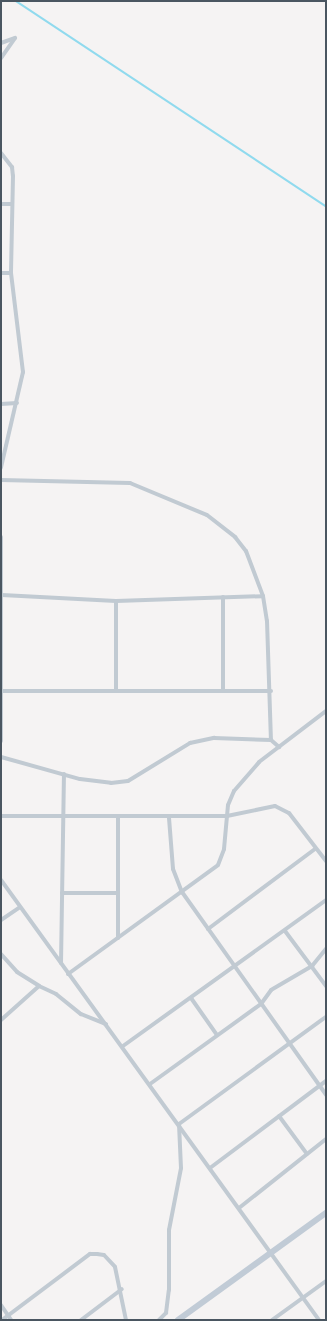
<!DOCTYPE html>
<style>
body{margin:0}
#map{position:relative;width:327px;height:1321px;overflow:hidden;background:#f5f3f3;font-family:"PT Sans Narrow",sans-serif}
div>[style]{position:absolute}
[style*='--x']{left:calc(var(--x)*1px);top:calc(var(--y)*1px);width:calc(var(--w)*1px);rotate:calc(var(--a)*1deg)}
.stream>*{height:1.5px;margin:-0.75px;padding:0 0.75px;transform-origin:0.75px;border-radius:0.75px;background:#90daee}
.street>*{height:4px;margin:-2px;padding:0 2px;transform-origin:2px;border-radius:2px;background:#c1cad2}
.secondary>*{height:6px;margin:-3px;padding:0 3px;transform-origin:3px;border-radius:3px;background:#c1cbd6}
span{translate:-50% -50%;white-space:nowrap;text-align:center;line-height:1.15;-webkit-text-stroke:3px #fff;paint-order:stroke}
.frame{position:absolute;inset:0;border:2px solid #4a5661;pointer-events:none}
</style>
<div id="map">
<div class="stream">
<i style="--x:16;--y:1;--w:372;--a:33.5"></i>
</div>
<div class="street">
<i style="--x:1;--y:43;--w:15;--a:-20"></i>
<i style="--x:1;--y:58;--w:24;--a:-55"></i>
<i style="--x:1;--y:153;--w:18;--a:52"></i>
<i style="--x:12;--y:167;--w:9;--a:84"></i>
<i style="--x:13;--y:176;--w:97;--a:91.2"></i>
<i style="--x:11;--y:273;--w:100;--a:83.1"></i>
<i style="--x:23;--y:372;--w:98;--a:103"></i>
<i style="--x:1;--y:204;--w:10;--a:0"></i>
<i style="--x:1;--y:273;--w:10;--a:0"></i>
<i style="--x:1;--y:404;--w:16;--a:-4"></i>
<i style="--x:1;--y:480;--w:129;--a:1.3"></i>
<i style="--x:130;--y:483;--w:83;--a:22.6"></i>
<i style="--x:207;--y:515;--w:36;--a:38"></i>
<i style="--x:235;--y:537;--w:18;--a:52"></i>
<i style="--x:246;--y:551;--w:48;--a:69.3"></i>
<i style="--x:263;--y:596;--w:25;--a:81"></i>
<i style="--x:267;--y:621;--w:119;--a:88.1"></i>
<i style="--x:271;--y:740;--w:11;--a:41"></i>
<i style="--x:1;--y:537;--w:204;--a:90"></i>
<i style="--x:2;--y:595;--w:114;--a:3"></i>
<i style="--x:116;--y:601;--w:147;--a:-1.9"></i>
<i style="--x:2;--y:691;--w:269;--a:0"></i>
<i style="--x:116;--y:691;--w:90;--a:-90"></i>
<i style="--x:223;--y:691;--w:94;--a:-90"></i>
<i style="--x:1;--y:757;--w:82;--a:15.6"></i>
<i style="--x:80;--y:779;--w:31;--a:7"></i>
<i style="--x:111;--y:783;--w:17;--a:-7"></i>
<i style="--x:128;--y:781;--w:73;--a:-31.5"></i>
<i style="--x:190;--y:743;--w:25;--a:-12"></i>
<i style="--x:214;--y:738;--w:57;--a:2"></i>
<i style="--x:1;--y:816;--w:226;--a:0"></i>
<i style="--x:227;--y:816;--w:49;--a:-11.8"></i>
<i style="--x:275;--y:806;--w:16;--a:27"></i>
<i style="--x:289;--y:813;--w:61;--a:52.4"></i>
<i style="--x:118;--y:818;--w:120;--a:90"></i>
<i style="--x:169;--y:818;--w:51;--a:85.5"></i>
<i style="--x:173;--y:869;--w:25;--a:69"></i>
<i style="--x:182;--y:892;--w:249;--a:54.6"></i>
<i style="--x:1;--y:880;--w:543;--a:54.14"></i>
<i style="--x:62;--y:893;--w:56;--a:0"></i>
<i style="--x:1;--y:920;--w:22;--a:-34"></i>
<i style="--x:208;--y:929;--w:134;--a:-36.8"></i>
<i style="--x:285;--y:931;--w:69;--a:53.3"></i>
<i style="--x:1;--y:954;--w:24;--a:48"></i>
<i style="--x:17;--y:972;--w:26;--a:32"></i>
<i style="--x:39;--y:986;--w:19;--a:25"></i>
<i style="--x:56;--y:994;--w:32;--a:39"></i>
<i style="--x:81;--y:1014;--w:27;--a:22"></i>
<i style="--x:61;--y:963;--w:189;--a:-89.1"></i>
<i style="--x:68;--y:974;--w:185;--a:-36"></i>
<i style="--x:218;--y:865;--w:17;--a:-69"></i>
<i style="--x:224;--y:849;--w:44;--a:-84.8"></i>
<i style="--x:228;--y:805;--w:15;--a:-67"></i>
<i style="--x:234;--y:791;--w:38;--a:-49"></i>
<i style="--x:259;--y:762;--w:84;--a:-37.3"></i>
<i style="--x:191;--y:998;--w:45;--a:54.9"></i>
<i style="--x:1;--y:1020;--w:51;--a:-41.8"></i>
<i style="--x:123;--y:1046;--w:250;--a:-35.7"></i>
<i style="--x:150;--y:1084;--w:137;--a:-35.8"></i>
<i style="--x:261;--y:1004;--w:17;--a:-54"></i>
<i style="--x:271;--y:990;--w:48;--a:-30.3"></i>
<i style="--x:312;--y:966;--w:22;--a:-51"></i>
<i style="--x:279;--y:1116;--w:47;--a:53.6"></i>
<i style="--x:210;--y:1168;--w:145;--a:-36.9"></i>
<i style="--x:239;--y:1208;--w:111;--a:-38.4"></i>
<i style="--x:1;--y:1305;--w:18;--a:56"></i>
<i style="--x:2;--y:1320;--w:110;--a:-36.9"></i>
<i style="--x:90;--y:1254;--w:7;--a:0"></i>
<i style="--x:97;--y:1254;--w:7;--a:8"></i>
<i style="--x:104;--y:1255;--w:16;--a:47"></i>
<i style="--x:115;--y:1267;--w:54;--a:78.3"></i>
<i style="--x:81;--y:1320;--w:51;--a:-37.1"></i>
<i style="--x:159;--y:1320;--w:10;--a:-45"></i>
<i style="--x:166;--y:1313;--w:23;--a:-83"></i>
<i style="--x:169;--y:1290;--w:60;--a:-90"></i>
<i style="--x:169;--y:1230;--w:63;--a:-79"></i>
<i style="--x:181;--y:1168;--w:44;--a:-92.6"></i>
<i style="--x:179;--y:1124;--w:182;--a:-36.1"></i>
<i style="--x:272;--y:1320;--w:67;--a:-35.8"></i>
</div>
<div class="secondary">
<i style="--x:178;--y:1320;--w:183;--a:-35.9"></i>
</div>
<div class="frame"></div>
</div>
